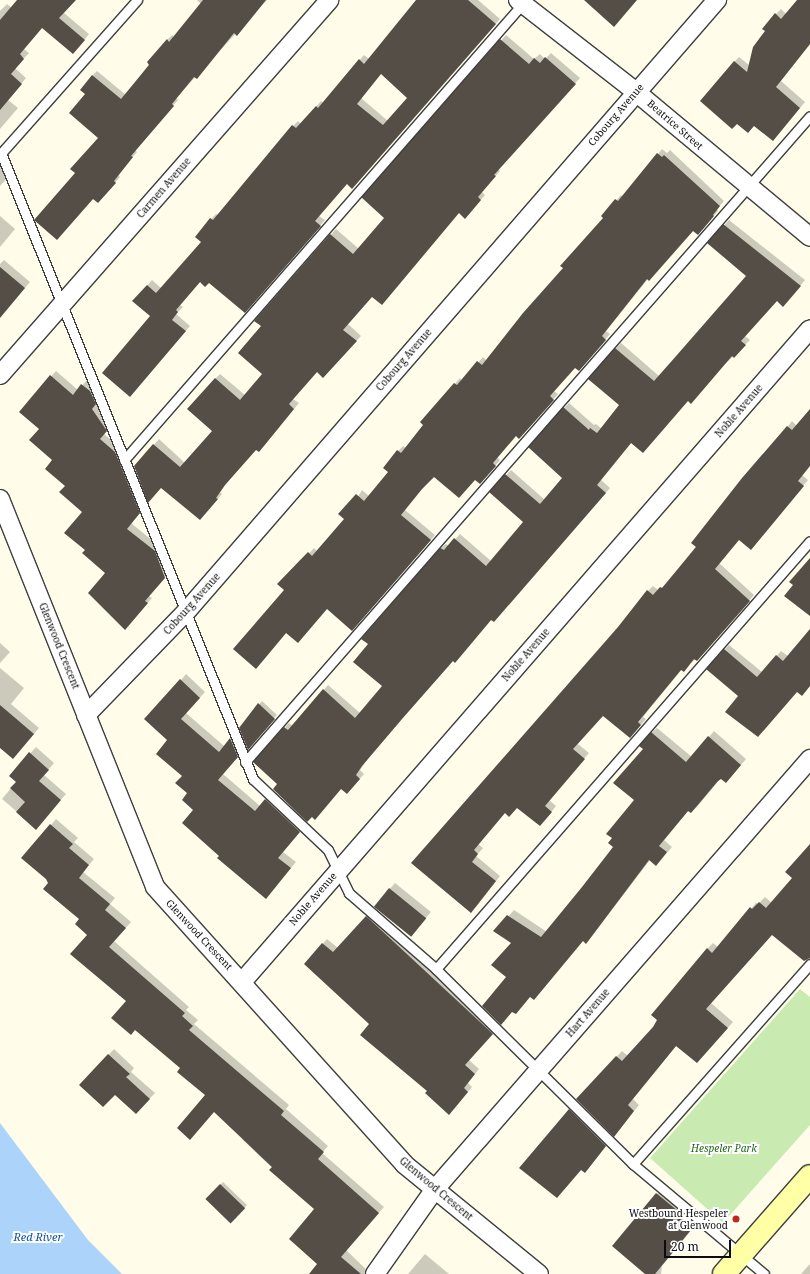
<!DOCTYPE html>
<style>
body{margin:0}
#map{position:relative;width:810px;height:1274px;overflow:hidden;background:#fffdea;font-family:"Noto Serif",serif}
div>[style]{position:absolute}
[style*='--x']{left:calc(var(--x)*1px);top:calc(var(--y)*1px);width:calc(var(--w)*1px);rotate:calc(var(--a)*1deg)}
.green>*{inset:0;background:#c9ebb2}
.water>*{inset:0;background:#acd4fa}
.shadow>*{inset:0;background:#0003}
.building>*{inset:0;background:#554e47;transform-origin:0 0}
.roads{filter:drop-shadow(1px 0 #3f3f3f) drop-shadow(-1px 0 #3f3f3f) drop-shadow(0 1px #3f3f3f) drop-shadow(0 -1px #3f3f3f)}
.service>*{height:9px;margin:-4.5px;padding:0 4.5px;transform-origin:4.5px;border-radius:4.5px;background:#fff}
.minor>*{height:18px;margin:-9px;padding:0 9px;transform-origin:9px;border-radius:9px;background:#fff}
.secondary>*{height:22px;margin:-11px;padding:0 11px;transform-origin:11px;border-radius:11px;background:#ffffa5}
.dots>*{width:11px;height:11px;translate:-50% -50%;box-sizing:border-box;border:2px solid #fff;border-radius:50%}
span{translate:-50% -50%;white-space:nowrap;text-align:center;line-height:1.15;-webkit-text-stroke:4px #fff;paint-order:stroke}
.street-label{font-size:10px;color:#0c0c0c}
.park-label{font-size:10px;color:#206619;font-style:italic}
.poi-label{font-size:10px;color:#0c0c0c}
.right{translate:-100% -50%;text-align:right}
.water-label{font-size:11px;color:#0f52a4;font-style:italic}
.scale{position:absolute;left:664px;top:1240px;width:67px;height:18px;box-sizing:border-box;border:2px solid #0c0c0c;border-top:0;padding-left:5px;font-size:12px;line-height:14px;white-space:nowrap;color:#0c0c0c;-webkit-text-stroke:3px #fff;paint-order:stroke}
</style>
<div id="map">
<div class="green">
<i style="clip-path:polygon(800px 989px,810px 997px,810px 1125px,723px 1223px,650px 1158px)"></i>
</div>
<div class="water">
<i style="clip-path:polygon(0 1123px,88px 1240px,122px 1274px,0 1274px)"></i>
</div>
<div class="shadow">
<i style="clip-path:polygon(18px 0,75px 0,64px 13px,89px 34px,78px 48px,43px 27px,24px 49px,29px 53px,15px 68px,26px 78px,8px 100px,18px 108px,0 129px,0 11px,7px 4px,12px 8px)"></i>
<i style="clip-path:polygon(197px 0,267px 0,176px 98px,178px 100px,135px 150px,137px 152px,118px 175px,120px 177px,103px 197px,76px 173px,99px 138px,86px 94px,92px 76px,97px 71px,126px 95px,167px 40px,172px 35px,174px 37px,201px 4px)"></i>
<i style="clip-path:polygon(evenodd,418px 0,478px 0,500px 19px,357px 183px,352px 188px,347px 183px,319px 216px,325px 220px,249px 307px,209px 282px,201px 281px,180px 305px,183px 307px,176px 314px,190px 326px,135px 390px,151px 316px,134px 301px,152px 280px,161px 288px,202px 242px,196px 237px,211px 219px,216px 214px,218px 215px,293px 126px,298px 121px,301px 124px,321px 101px,323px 103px,364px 55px,369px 59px,418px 0,381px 73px,409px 97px,388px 121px,361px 98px,381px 73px)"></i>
<i style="clip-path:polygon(798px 0,810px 0,810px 44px,781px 81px,805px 102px,778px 134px,734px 62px,739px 57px,749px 65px,776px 14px,781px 9px,786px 14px)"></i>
<i style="clip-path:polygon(506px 35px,534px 59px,540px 54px,545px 59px,551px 53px,580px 78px,498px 169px,500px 171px,482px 192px,485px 195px,470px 213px,465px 218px,459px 212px,372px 296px,348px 324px,361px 336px,328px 371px,318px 371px,293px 399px,299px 403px,264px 446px,256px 448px,230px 479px,220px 492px,222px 494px,205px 514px,135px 466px,159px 439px,185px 463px,213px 431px,215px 379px,220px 374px,245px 395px,264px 374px,262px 326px,255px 320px,336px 229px,359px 249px,386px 218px,363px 197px)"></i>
<i style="clip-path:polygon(662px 149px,667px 153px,670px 150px,724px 201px,717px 209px,718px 211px,703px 229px,694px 230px,648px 279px,606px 331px,610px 334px,584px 365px,575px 367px,554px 391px,558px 394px,524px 433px,516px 435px,497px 457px,500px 460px,485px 478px,434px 476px,427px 483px,405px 510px,435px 535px,357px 625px,327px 608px,287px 632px,261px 663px,285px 590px,278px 584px,300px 560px,302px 561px,314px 548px,317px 551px,345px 519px,362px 490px,369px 496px,389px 472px,398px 451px,403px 446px,406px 448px,425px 425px,422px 422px,460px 378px,462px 381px,483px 357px,487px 361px,605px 218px,602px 216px,621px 195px,623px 197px)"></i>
<i style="clip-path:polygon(0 165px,10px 175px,0 186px)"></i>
<i style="clip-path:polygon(0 216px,15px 229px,0 247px)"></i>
<i style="clip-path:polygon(729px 220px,805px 280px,788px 300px,777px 300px,745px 336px,750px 340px,688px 400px,632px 442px,601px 480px,610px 488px,498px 616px,492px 619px,460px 657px,455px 662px,453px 660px,407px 713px,367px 760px,360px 770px,364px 774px,352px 788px,341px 788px,285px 727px,289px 723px,293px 726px,328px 685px,360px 713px,383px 686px,369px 644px,362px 638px,441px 548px,446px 544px,449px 546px,460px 534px,491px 561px,525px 522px,490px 492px,511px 470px,545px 500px,564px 478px,564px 408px,569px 403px,594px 425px,596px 424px,602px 429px,621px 405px,589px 379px,616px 348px,621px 343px,659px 376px,747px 276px,709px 242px)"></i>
<i style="clip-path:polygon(4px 260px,30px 282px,2px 315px,0 264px)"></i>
<i style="clip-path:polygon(56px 371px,78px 390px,87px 380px,95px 386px,100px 399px,97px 403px,111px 426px,104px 434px,120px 447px,144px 508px,131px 523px,159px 546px,170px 572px,149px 596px,152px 598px,130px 624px,106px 573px,86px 550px,83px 512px,66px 486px,40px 429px,20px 412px)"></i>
<i style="clip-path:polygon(810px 410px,810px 465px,802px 475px,808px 480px,755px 544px,739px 539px,719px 563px,754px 595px,702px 655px,682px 669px,643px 717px,646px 719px,635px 732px,603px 715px,578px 744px,589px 753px,549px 800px,556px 806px,545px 820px,518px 807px,505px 812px,478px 844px,483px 848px,476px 856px,500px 876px,476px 907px,412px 863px,619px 628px,648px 591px,653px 586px,658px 590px,667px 584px,788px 426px,792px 421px,797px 426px)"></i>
<i style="clip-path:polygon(810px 629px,810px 686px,802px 695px,797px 691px,740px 696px,724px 650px,729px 645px,762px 672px,781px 651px,788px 656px)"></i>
<i style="clip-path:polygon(0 643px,10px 652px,0 663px)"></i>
<i style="clip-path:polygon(0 668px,24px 688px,11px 704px,39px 728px,18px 752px,0 746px)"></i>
<i style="clip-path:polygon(186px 674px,205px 692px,186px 713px,224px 746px,236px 734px,243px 751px,223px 774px,260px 806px,271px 794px,304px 826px,283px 852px,296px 862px,271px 892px,221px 856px,195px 809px,169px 740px,181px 680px)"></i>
<i style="clip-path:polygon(262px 701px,277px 715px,248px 748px,240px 728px)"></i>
<i style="clip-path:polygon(657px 728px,692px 757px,714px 731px,746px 759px,731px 777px,720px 779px,697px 807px,691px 812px,689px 810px,664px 840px,672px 847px,661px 860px,656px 865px,650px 860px,591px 937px,583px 940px,534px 999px,507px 977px,512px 942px,495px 931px,514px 910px,547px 932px,615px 847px,635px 800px,645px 749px,651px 733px)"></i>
<i style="clip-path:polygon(36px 747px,54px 763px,44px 775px,66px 794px,36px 828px,2px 799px,17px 781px,10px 775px)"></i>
<i style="clip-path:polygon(56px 819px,78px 838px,74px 842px,94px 859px,83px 872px,115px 898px,110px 904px,131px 922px,114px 941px,189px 1007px,186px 1010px,198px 1020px,194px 1024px,289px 1105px,286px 1109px,328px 1146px,322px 1153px,384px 1207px,346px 1250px,371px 1274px,323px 1274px,319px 1264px,315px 1209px,242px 1139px,244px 1137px,214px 1111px,206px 1095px,181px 1068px,128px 1001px,80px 919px,50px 883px,51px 825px)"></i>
<i style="clip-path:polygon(810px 844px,810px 953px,772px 934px,711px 1003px,733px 1022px,703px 1056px,677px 1045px,633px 1099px,639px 1105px,619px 1130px,578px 1099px,622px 1051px,628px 1056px,654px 1027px,707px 949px,713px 943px,718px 947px,756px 903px,758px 904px,765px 897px,772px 903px,793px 878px)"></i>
<i style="clip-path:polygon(395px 883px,431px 912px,415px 931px,375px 906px)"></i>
<i style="clip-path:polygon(371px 912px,497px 1028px,469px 1060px,479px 1069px,468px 1083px,472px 1087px,454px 1109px,429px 1090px,371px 1024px,305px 964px,327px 939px,338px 948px)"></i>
<i style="clip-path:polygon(114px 1049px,134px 1068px,131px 1072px,155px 1093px,136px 1113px,115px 1093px,80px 1085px)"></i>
<i style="clip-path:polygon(575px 1104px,611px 1140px,590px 1166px,581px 1169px,557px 1197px,569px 1109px)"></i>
<i style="clip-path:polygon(223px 1182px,247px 1205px,235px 1219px,207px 1199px)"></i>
<i style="clip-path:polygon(664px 1186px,702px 1217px,662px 1266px,661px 1274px,645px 1274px,613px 1246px)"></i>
<i style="clip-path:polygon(425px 1254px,449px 1274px,408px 1274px)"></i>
<i style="clip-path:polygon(810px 1264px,810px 1274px,801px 1274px,808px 1266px)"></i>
</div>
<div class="building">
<i style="clip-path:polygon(17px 0,76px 0,59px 18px,85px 40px,73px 54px,42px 28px,20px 54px,24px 59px,11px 74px,22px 84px,0 110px,0 20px)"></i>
<i style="clip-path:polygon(203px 0,266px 0,237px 36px,234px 33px,197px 79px,194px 77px,172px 104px,174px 106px,131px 156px,133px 157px,114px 181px,116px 183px,98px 203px,93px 199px,57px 240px,34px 220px,75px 173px,70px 169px,98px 138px,69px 113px,85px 94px,80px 90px,92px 75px,121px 99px,149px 65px,147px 62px,167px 39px,169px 42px)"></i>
<i style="clip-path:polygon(evenodd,416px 0,468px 0,496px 24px,352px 189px,347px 184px,315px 221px,321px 226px,245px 313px,209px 283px,205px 287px,200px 282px,176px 310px,178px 312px,172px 320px,186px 331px,130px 397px,102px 373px,150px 316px,132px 301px,147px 285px,156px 293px,201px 242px,195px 237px,210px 218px,213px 220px,292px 125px,296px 128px,316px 106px,318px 108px,359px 59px,364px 64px,416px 0,381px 74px,407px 98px,383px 125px,357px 104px,381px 74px)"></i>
<i style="clip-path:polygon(584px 0,637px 0,614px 27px)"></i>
<i style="clip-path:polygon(797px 0,810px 0,810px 44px,776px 87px,800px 108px,773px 141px,754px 126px,748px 133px,737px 124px,732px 129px,700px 101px,734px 61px,747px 72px,753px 47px,765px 31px,762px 29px,775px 13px,781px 19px)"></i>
<i style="clip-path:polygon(500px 39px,529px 64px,534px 58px,540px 63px,545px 57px,576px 84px,494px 175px,496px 176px,478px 197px,481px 200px,465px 219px,459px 213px,382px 305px,372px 297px,343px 330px,357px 341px,323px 378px,317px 372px,289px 404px,294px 409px,259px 452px,256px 450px,225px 485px,216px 498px,218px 499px,200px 520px,161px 488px,148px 503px,134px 466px,153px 444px,180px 467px,212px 431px,187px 409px,215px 378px,240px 400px,262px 374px,238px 353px,261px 326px,254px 321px,330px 234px,353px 254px,384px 218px,361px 197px)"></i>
<i style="clip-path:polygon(657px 153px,662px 157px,664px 155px,720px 206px,713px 215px,714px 216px,698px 235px,693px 231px,649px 281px,647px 279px,602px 336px,606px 340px,579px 371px,575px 368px,550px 396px,554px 400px,519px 439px,516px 436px,493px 463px,496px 466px,480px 484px,475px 480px,459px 498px,434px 477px,422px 489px,401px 515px,431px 540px,352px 631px,327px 609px,298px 643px,286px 633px,256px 669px,233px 649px,284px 590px,277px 584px,308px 552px,312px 556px,344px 519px,338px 514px,356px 494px,364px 501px,388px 472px,383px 468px,397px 450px,401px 453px,423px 425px,420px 422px,454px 383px,457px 385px,477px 361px,482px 365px,523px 313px,563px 268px,560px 266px,603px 218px,601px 216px,615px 199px,618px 201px)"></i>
<i style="clip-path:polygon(723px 224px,801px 286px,783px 307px,777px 301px,741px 341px,746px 345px,734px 358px,732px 356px,691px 404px,688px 401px,643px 453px,631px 443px,597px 485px,606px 493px,494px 622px,491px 620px,455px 663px,453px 661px,402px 719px,362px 766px,356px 775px,360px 779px,347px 794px,341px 789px,315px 820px,312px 817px,307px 822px,273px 789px,277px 784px,253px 762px,284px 727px,288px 730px,323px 689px,355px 718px,382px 686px,353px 662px,368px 644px,361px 639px,440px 548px,444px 550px,454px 538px,486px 566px,523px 522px,489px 492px,505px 474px,540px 504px,562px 478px,528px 447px,563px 407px,589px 430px,590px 428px,597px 433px,619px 405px,588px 379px,615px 348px,654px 381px,677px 355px,746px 276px,707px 243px)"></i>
<i style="clip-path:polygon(0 267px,25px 288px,0 318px)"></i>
<i style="clip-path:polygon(50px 375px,73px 395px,81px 384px,90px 391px,96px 404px,92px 409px,107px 431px,100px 439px,115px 452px,140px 513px,127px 529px,155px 551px,165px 578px,145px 601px,148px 603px,125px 630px,88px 593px,105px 573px,82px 553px,85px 550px,64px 533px,82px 512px,59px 492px,65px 486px,45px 469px,52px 460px,29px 440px,39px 429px,19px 412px)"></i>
<i style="clip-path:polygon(810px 409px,810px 466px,798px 481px,804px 486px,751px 550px,739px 540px,715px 569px,750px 601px,697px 661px,694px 659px,684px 672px,681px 670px,638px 722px,641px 725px,630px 738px,603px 716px,573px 749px,585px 759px,545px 806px,552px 812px,540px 826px,517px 808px,509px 817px,505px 813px,474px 850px,478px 854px,472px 862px,496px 881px,471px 913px,411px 863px,618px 627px,647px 590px,653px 595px,660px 587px,662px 588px,696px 547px,691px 543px,742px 478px,787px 426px,792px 430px)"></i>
<i style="clip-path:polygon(810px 558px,810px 616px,784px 596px,793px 585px,789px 582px)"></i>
<i style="clip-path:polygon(810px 629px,810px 686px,802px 696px,797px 692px,758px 737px,725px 712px,738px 696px,706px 669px,724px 649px,757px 677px,776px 655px,783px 661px)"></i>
<i style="clip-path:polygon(180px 679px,200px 698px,181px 719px,219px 752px,230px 738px,238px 757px,218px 780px,255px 811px,265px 799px,300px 832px,278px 858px,291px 868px,266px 899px,217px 858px,219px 856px,182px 823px,193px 810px,182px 800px,187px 793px,175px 783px,182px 776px,156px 754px,167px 740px,144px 719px)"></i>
<i style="clip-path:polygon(258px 703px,275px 719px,248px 750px,239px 728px)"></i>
<i style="clip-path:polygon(0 705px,34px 734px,13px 759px,0 748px)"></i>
<i style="clip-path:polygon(651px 732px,686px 762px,708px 736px,741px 765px,726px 783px,721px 779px,718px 781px,691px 813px,688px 811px,659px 846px,667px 852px,656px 866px,649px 860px,586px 944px,583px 941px,534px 1000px,530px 997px,516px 1014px,512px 1012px,501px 1025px,482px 1006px,506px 977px,491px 965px,511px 943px,493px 931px,507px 915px,541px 937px,582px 887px,613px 847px,608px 843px,612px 838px,606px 834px,634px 800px,613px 783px,643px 749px,639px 746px)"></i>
<i style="clip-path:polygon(29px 752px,49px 770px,39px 781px,61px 800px,36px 830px,16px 812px,25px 802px,10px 788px,16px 782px,9px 776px)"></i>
<i style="clip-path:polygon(50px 824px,73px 844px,69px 848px,89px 865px,79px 878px,110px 904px,105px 910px,126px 928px,109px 947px,185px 1013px,182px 1016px,193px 1026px,189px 1030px,284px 1111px,281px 1115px,324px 1152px,318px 1159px,379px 1213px,341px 1257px,361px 1274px,309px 1274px,317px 1264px,289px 1239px,314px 1209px,269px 1170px,272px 1167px,214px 1112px,190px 1140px,177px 1128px,205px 1095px,177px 1072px,180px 1068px,135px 1030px,131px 1035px,111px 1018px,126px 1001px,70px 954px,87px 935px,75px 924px,79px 919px,43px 889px,48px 883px,46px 879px,21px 858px)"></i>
<i style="clip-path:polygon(810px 844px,810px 958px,804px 961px,772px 935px,706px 1009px,728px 1028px,697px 1063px,676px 1046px,628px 1105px,634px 1111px,614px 1137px,576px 1099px,616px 1056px,622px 1061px,653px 1027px,657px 1020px,651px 1015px,707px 948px,712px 953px,750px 907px,752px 909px,759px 902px,766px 908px,792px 878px,785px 872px)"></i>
<i style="left:389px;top:888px;width:48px;height:24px;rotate:39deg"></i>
<i style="clip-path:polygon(366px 916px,493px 1034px,465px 1065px,475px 1074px,464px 1088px,468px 1092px,449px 1115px,425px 1093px,427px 1091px,360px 1035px,369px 1024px,304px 964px,322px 943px,333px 952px)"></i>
<i style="clip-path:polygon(108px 1054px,130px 1074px,126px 1077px,150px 1099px,136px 1114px,115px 1095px,103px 1107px,79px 1085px)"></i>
<i style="clip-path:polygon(569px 1109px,606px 1146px,585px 1173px,581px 1170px,557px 1198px,519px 1168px)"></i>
<i style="left:220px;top:1184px;width:35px;height:21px;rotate:44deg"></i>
<i style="clip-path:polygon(656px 1193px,695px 1225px,655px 1274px,645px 1274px,612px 1246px)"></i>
</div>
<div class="roads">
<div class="service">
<i style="--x:137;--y:0;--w:205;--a:131.6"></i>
<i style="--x:1;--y:153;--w:675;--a:68.07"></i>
<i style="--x:253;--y:779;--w:103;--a:43.4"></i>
<i style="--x:328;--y:850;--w:48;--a:64"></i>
<i style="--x:349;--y:893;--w:116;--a:41.1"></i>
<i style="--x:436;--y:969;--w:277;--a:44.7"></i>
<i style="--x:633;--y:1164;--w:171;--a:40"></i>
<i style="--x:124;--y:460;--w:609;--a:-48.86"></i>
<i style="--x:245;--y:762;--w:858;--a:-48.83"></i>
<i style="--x:436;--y:969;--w:568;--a:-48.85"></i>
<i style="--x:633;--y:1164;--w:267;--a:-48.5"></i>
</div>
<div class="minor">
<i style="--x:518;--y:0;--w:150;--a:37.9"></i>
<i style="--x:636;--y:92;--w:226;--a:39.8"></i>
<i style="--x:0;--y:375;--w:499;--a:-48.7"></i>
<i style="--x:0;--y:499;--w:418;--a:68.2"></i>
<i style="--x:155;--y:887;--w:372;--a:48"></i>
<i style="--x:404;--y:1164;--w:174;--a:39.2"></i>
<i style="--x:86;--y:715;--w:142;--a:-45.9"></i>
<i style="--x:185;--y:613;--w:812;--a:-49.05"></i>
<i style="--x:242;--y:982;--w:865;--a:-48.98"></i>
<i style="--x:375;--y:1274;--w:104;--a:-54.8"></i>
<i style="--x:435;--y:1189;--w:571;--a:-48.91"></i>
</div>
<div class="secondary">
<i style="--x:724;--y:1274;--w:130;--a:-48.7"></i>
</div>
</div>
<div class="dots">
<i style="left:736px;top:1219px;background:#c3271c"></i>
</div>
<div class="street-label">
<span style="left:616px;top:115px;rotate:-49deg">Cobourg Avenue</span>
<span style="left:675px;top:125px;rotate:41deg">Beatrice Street</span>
<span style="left:164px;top:188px;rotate:-49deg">Carmen Avenue</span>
<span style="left:404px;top:360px;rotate:-49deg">Cobourg Avenue</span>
<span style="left:739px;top:411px;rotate:-49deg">Noble Avenue</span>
<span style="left:192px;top:604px;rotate:-48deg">Cobourg Avenue</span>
<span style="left:59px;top:646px;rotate:68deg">Glenwood Crescent</span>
<span style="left:526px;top:655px;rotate:-49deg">Noble Avenue</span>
<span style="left:313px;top:899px;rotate:-49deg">Noble Avenue</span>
<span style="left:199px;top:935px;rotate:47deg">Glenwood Crescent</span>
<span style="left:588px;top:1013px;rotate:-49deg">Hart Avenue</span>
<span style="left:436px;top:1189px;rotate:40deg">Glenwood Crescent</span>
</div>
<div class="park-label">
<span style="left:724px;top:1149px">Hespeler Park</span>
</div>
<div class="poi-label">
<span class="right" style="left:728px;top:1219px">Westbound Hespeler<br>at Glenwood</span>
</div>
<div class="water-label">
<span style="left:38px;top:1237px">Red River</span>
</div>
<div class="scale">20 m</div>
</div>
